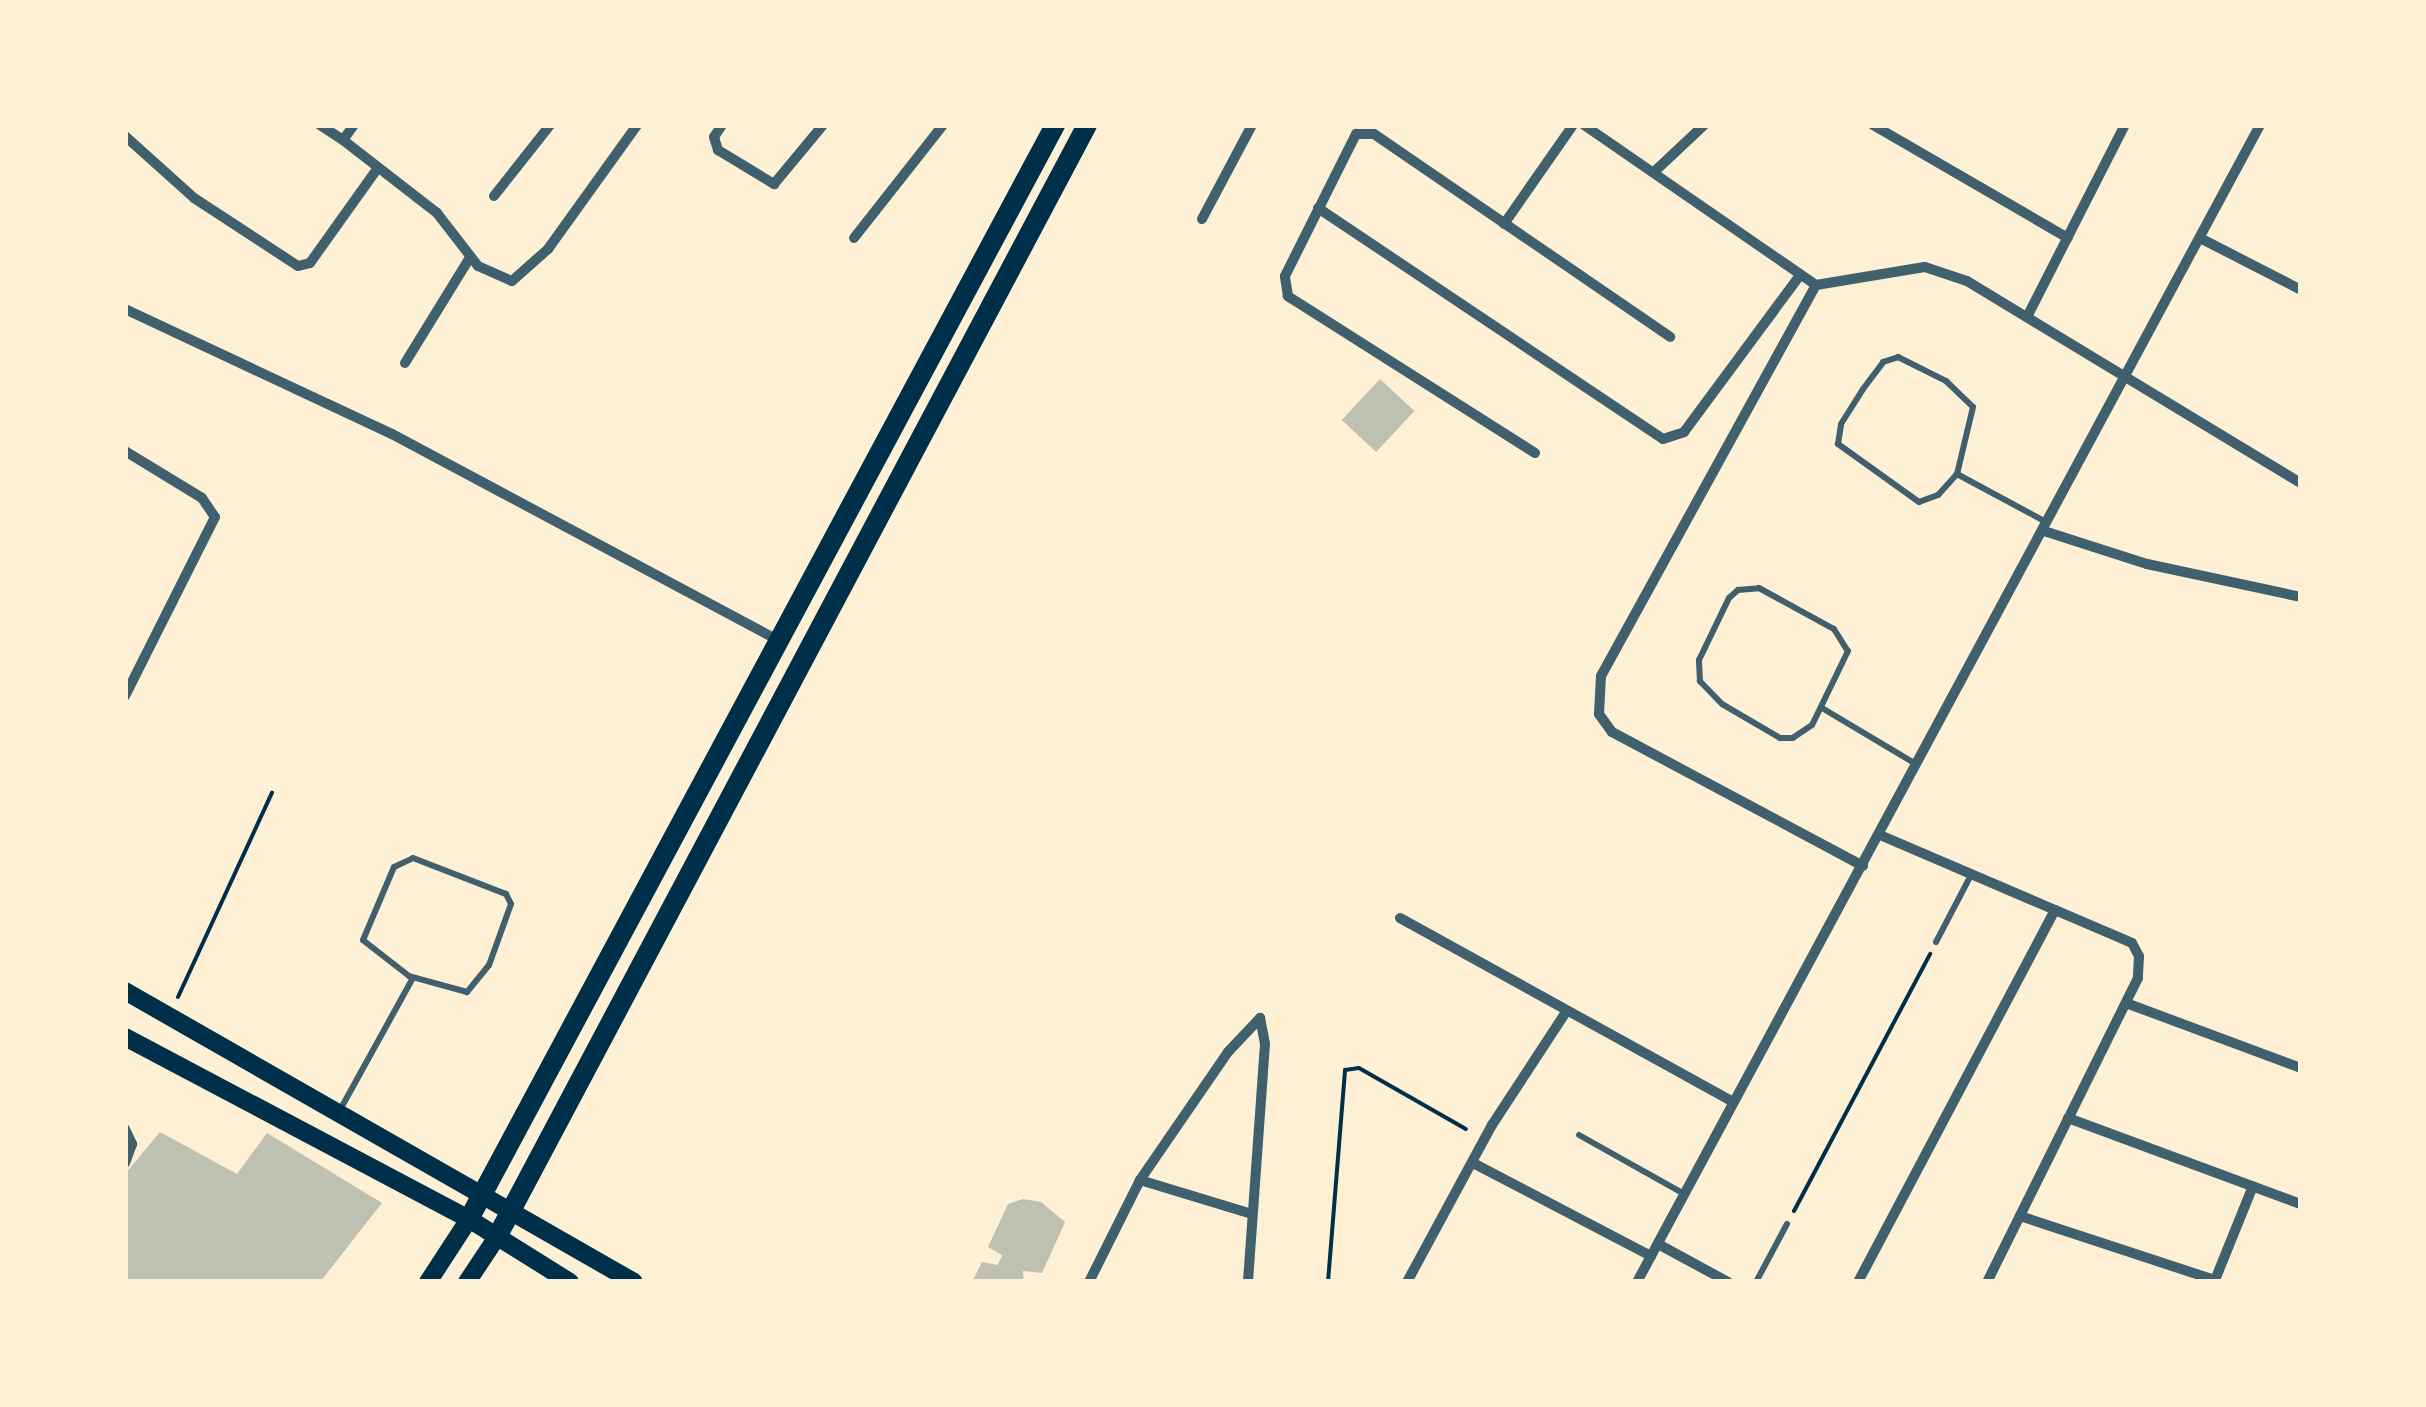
<!DOCTYPE html>
<style>
body{margin:0}
#map{position:relative;width:2426px;height:1407px;overflow:hidden;background:#fdf0d5;font-family:Lora,serif}
div>[style]{position:absolute}
[style*='--x']{left:calc(var(--x)*1px);top:calc(var(--y)*1px);width:calc(var(--w)*1px);rotate:calc(var(--a)*1deg)}
.building>*{inset:0;background:#bec0b2;transform-origin:0 0}
.path>*{height:4px;margin:-2px;padding:0 2px;transform-origin:2px;border-radius:2px;background:#003049}
.service>*{height:6px;margin:-3px;padding:0 3px;transform-origin:3px;border-radius:3px;background:#3f606c}
.minor>*{height:10px;margin:-5px;padding:0 5px;transform-origin:5px;border-radius:5px;background:#3f606c}
.secondary>*{height:18px;margin:-9px;padding:0 9px;transform-origin:9px;border-radius:9px;background:#003049}
.primary>*{height:20px;margin:-10px;padding:0 10px;transform-origin:10px;border-radius:10px;background:#003049}
span{translate:-50% -50%;white-space:nowrap;text-align:center;line-height:1.15;-webkit-text-stroke:8px #fdf0d5;paint-order:stroke}
.frame{position:absolute;inset:0;border:128px solid #fdf0d5;pointer-events:none}
</style>
<div id="map">
<div class="building">
<i style="left:1380px;top:379px;width:47px;height:56px;rotate:43deg"></i>
<i style="clip-path:polygon(160px 1132px,237px 1174px,267px 1133px,382px 1203px,320px 1282px,125px 1282px,125px 1174px)"></i>
<i style="clip-path:polygon(1023px 1199px,1041px 1202px,1065px 1222px,1042px 1273px,1023px 1271px,1024px 1282px,972px 1282px,982px 1262px,998px 1265px,1002px 1255px,988px 1247px,1008px 1204px)"></i>
</div>
<div class="path">
<i style="--x:178;--y:997;--w:225;--a:-65.3"></i>
<i style="--x:1794;--y:1211;--w:291;--a:-62.1"></i>
<i style="--x:1328;--y:1282;--w:213;--a:-85.4"></i>
<i style="--x:1345;--y:1070;--w:14;--a:-8"></i>
<i style="--x:1359;--y:1068;--w:123;--a:29.7"></i>
</div>
<div class="service">
<i style="--x:1898;--y:357;--w:54;--a:26.6"></i>
<i style="--x:1946;--y:381;--w:37;--a:44"></i>
<i style="--x:1973;--y:407;--w:69;--a:103.4"></i>
<i style="--x:1957;--y:474;--w:28;--a:132"></i>
<i style="--x:1938;--y:495;--w:20;--a:160"></i>
<i style="--x:1919;--y:502;--w:100;--a:-144.4"></i>
<i style="--x:1838;--y:444;--w:20;--a:-81"></i>
<i style="--x:1841;--y:424;--w:41;--a:-57.8"></i>
<i style="--x:1863;--y:389;--w:34;--a:-53"></i>
<i style="--x:1883;--y:362;--w:16;--a:-18"></i>
<i style="--x:1957;--y:474;--w:103;--a:28.3"></i>
<i style="--x:1759;--y:588;--w:85;--a:28.7"></i>
<i style="--x:1834;--y:629;--w:26;--a:58"></i>
<i style="--x:1848;--y:651;--w:82;--a:115.9"></i>
<i style="--x:1812;--y:725;--w:23;--a:146"></i>
<i style="--x:1793;--y:738;--w:13;--a:180"></i>
<i style="--x:1780;--y:738;--w:67;--a:-149.6"></i>
<i style="--x:1722;--y:704;--w:32;--a:-134"></i>
<i style="--x:1700;--y:681;--w:21;--a:-93"></i>
<i style="--x:1699;--y:660;--w:69;--a:-64.2"></i>
<i style="--x:1729;--y:598;--w:12;--a:-42"></i>
<i style="--x:1738;--y:590;--w:21;--a:-5"></i>
<i style="--x:1822;--y:708;--w:109;--a:30.8"></i>
<i style="--x:413;--y:858;--w:100;--a:21.2"></i>
<i style="--x:506;--y:894;--w:11;--a:63"></i>
<i style="--x:511;--y:904;--w:65;--a:109.8"></i>
<i style="--x:489;--y:965;--w:35;--a:129"></i>
<i style="--x:467;--y:992;--w:60;--a:-164.6"></i>
<i style="--x:409;--y:976;--w:58;--a:-142"></i>
<i style="--x:363;--y:940;--w:79;--a:-67"></i>
<i style="--x:394;--y:867;--w:21;--a:-25"></i>
<i style="--x:1936;--y:942;--w:76;--a:-62.4"></i>
<i style="--x:340;--y:1110;--w:151;--a:-61.1"></i>
<i style="--x:1579;--y:1135;--w:120;--a:29.3"></i>
<i style="--x:1756;--y:1282;--w:66;--a:-61.9"></i>
</div>
<div class="minor">
<i style="--x:320;--y:125;--w:27;--a:33"></i>
<i style="--x:343;--y:140;--w:19;--a:-54"></i>
<i style="--x:722;--y:125;--w:14;--a:124"></i>
<i style="--x:714;--y:137;--w:14;--a:73"></i>
<i style="--x:718;--y:150;--w:66;--a:31.3"></i>
<i style="--x:774;--y:184;--w:77;--a:-50.3"></i>
<i style="--x:1584;--y:125;--w:282;--a:34.6"></i>
<i style="--x:1873;--y:125;--w:225;--a:30.1"></i>
<i style="--x:125;--y:136;--w:93;--a:41.9"></i>
<i style="--x:194;--y:198;--w:124;--a:33.2"></i>
<i style="--x:298;--y:266;--w:12;--a:-14"></i>
<i style="--x:310;--y:263;--w:115;--a:-54.5"></i>
<i style="--x:343;--y:140;--w:119;--a:37.8"></i>
<i style="--x:437;--y:213;--w:67;--a:52.3"></i>
<i style="--x:478;--y:266;--w:37;--a:24"></i>
<i style="--x:512;--y:281;--w:48;--a:-41.6"></i>
<i style="--x:548;--y:249;--w:153;--a:-54.3"></i>
<i style="--x:1654;--y:172;--w:69;--a:-43.2"></i>
<i style="--x:494;--y:196;--w:90;--a:-51.7"></i>
<i style="--x:1318;--y:208;--w:415;--a:33.8"></i>
<i style="--x:1663;--y:439;--w:22;--a:-18"></i>
<i style="--x:1684;--y:432;--w:195;--a:-53.5"></i>
<i style="--x:1202;--y:219;--w:106;--a:-62"></i>
<i style="--x:1504;--y:224;--w:121;--a:-55.1"></i>
<i style="--x:854;--y:238;--w:144;--a:-51.8"></i>
<i style="--x:2200;--y:238;--w:114;--a:27.2"></i>
<i style="--x:125;--y:309;--w:295;--a:25.1"></i>
<i style="--x:392;--y:434;--w:442;--a:28.1"></i>
<i style="--x:2028;--y:315;--w:213;--a:-63"></i>
<i style="--x:405;--y:363;--w:122;--a:-58.4"></i>
<i style="--x:125;--y:451;--w:90;--a:31.4"></i>
<i style="--x:202;--y:498;--w:23;--a:56"></i>
<i style="--x:215;--y:517;--w:200;--a:116.7"></i>
<i style="--x:1535;--y:453;--w:293;--a:-147.6"></i>
<i style="--x:1288;--y:296;--w:20;--a:-99"></i>
<i style="--x:1285;--y:276;--w:159;--a:-63.4"></i>
<i style="--x:1356;--y:134;--w:18;--a:0"></i>
<i style="--x:1374;--y:134;--w:359;--a:34.4"></i>
<i style="--x:2044;--y:531;--w:108;--a:17.8"></i>
<i style="--x:2147;--y:564;--w:157;--a:12.1"></i>
<i style="--x:1880;--y:835;--w:274;--a:23.2"></i>
<i style="--x:2132;--y:943;--w:15;--a:62"></i>
<i style="--x:2139;--y:956;--w:22;--a:93"></i>
<i style="--x:2138;--y:978;--w:339;--a:116.4"></i>
<i style="--x:1863;--y:866;--w:285;--a:-151.9"></i>
<i style="--x:1612;--y:732;--w:22;--a:-126"></i>
<i style="--x:1599;--y:714;--w:38;--a:-87"></i>
<i style="--x:1601;--y:676;--w:446;--a:-61.2"></i>
<i style="--x:1816;--y:285;--w:110;--a:-9.4"></i>
<i style="--x:1925;--y:267;--w:44;--a:18.4"></i>
<i style="--x:1967;--y:281;--w:390;--a:31.2"></i>
<i style="--x:1400;--y:918;--w:381;--a:28.9"></i>
<i style="--x:2126;--y:1003;--w:187;--a:20.4"></i>
<i style="--x:2068;--y:1118;--w:248;--a:20.3"></i>
<i style="--x:125;--y:1129;--w:17;--a:65"></i>
<i style="--x:132;--y:1144;--w:20;--a:110"></i>
<i style="--x:1473;--y:1163;--w:201;--a:27.6"></i>
<i style="--x:1140;--y:1180;--w:117;--a:16.9"></i>
<i style="--x:2020;--y:1216;--w:205;--a:18.2"></i>
<i style="--x:2215;--y:1280;--w:101;--a:-68"></i>
<i style="--x:1658;--y:1244;--w:80;--a:28.5"></i>
<i style="--x:1089;--y:1282;--w:114;--a:-63.4"></i>
<i style="--x:1140;--y:1180;--w:155;--a:-55.5"></i>
<i style="--x:1228;--y:1052;--w:47;--a:-46.7"></i>
<i style="--x:1260;--y:1018;--w:26;--a:79"></i>
<i style="--x:1265;--y:1044;--w:239;--a:94.1"></i>
<i style="--x:1407;--y:1282;--w:179;--a:-61.6"></i>
<i style="--x:1492;--y:1125;--w:135;--a:-56.8"></i>
<i style="--x:1637;--y:1282;--w:1314;--a:-61.7"></i>
<i style="--x:1858;--y:1282;--w:421;--a:-62.1"></i>
</div>
<div class="secondary">
<i style="--x:125;--y:991;--w:586;--a:29.76"></i>
<i style="--x:125;--y:1037;--w:389;--a:27.9"></i>
<i style="--x:469;--y:1219;--w:119;--a:32"></i>
<i style="--x:428;--y:1282;--w:75;--a:-56.9"></i>
<i style="--x:467;--y:1282;--w:54;--a:-56.3"></i>
</div>
<div class="primary">
<i style="--x:469;--y:1219;--w:1241;--a:-61.82"></i>
<i style="--x:497;--y:1237;--w:1259;--a:-62.05"></i>
</div>
<div class="frame"></div>
</div>
